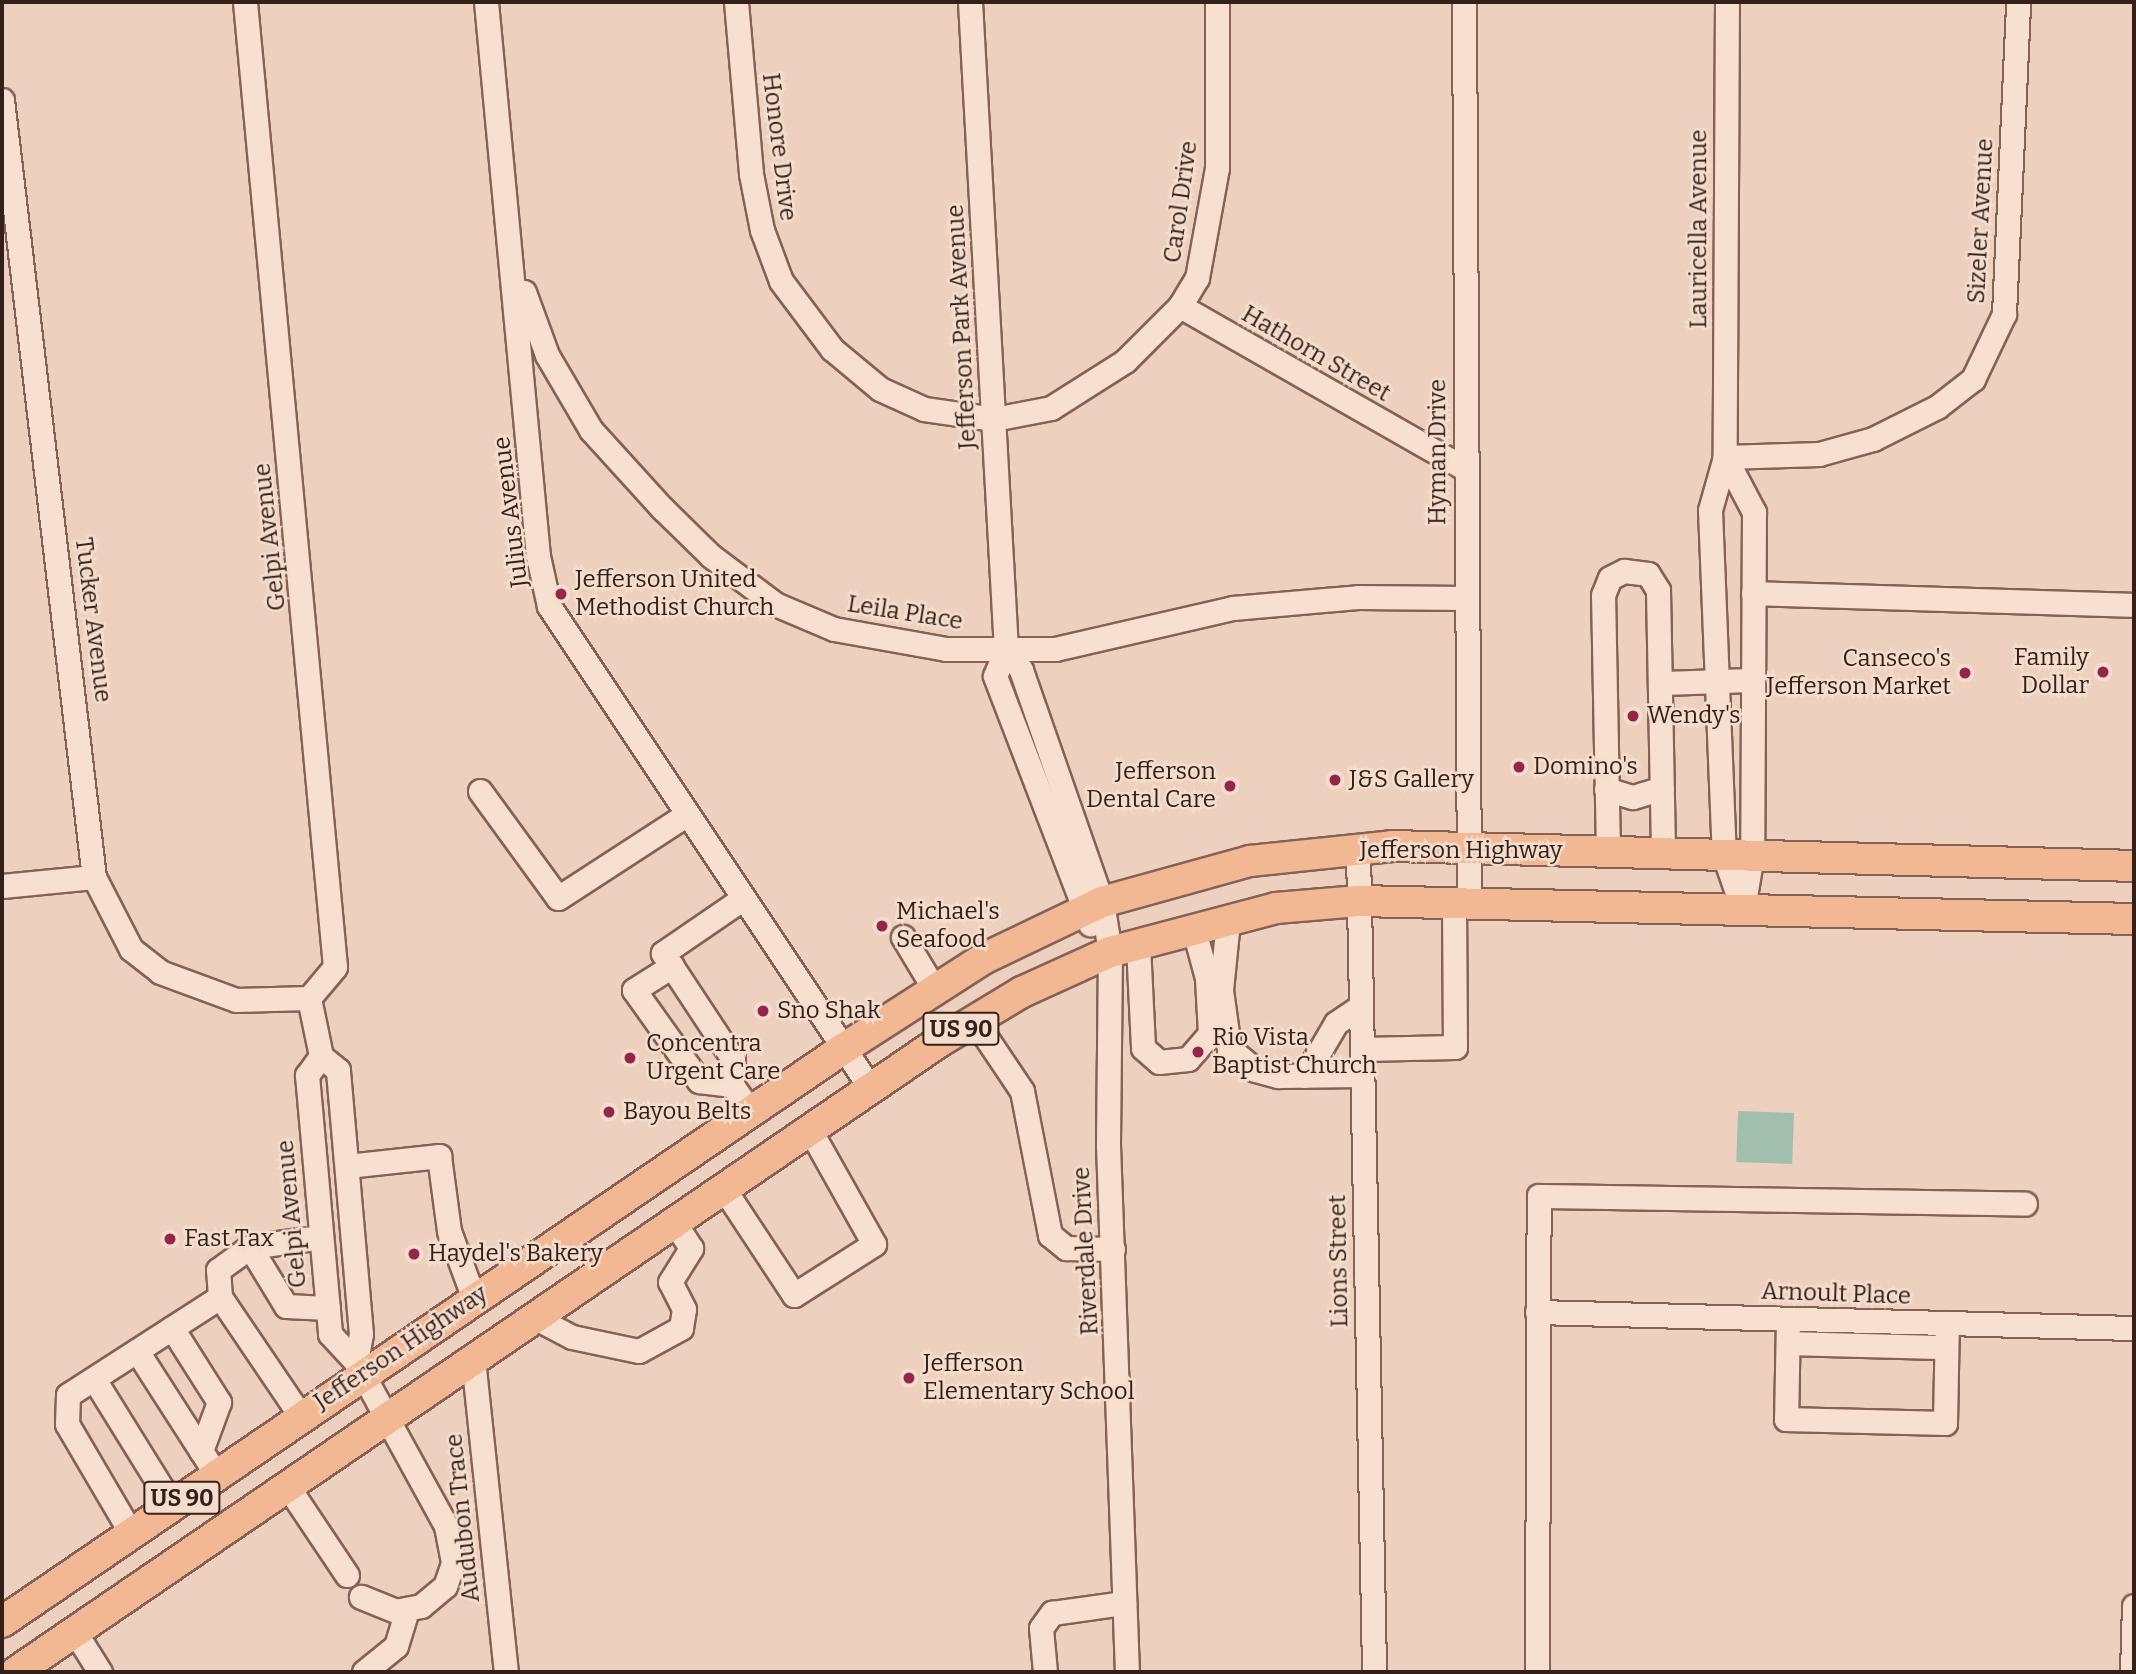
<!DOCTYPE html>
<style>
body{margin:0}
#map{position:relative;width:2136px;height:1674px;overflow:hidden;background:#edd0bd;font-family:Bitter,serif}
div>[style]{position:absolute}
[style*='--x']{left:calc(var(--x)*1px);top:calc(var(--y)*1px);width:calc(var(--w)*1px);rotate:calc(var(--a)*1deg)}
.water>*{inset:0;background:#a1bfad;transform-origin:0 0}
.roads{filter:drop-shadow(2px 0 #856157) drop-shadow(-2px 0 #856157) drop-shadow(0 2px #856157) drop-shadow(0 -2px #856157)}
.minor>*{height:23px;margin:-11.5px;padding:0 11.5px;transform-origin:11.5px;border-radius:11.5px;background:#f8e0d0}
.major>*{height:30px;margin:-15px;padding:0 15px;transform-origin:15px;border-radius:15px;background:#f2b894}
.dots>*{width:19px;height:19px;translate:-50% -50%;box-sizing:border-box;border:4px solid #f5ddcd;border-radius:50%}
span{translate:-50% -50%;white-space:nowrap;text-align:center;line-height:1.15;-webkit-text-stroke:5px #f5ddcd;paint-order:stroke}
.shield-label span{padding:2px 5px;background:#f5ddcd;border:2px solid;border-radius:5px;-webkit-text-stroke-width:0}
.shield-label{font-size:23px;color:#34201b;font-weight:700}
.street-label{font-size:24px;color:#34201b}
.poi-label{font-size:24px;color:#34201b}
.left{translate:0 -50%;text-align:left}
.right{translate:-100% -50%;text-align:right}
.frame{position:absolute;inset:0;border:4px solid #34201b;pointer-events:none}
</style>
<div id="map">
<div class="water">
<i style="left:1794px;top:1113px;width:51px;height:56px;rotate:92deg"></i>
</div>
<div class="roads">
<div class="minor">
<i style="--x:245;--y:2;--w:969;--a:84.67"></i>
<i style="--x:335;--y:967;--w:40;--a:130"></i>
<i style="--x:309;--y:998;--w:59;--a:78.3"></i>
<i style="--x:486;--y:2;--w:556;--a:84.64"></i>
<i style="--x:538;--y:556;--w:51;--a:77.6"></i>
<i style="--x:549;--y:606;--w:580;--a:56.31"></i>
<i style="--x:736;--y:2;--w:173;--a:85"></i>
<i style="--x:751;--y:174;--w:57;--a:78.9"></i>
<i style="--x:762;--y:230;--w:54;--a:69.6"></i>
<i style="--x:781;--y:281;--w:85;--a:53.1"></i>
<i style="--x:832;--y:349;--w:62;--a:39.8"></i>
<i style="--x:880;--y:389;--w:48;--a:24.4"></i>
<i style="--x:924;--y:409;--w:71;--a:8.1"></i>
<i style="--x:994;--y:419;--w:58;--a:-10.9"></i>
<i style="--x:1051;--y:408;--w:88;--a:-32.4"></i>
<i style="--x:1125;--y:361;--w:78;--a:-45"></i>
<i style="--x:1180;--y:306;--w:33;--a:-59"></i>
<i style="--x:1197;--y:278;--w:112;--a:-79.7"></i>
<i style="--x:1217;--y:168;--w:166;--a:-90"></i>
<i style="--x:970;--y:2;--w:648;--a:86.82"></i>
<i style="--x:1006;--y:649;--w:29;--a:112"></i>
<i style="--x:995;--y:676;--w:266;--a:69"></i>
<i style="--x:1464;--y:2;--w:902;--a:89.68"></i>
<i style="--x:1727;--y:2;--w:455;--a:90.3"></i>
<i style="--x:1725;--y:457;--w:55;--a:105.8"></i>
<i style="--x:1710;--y:510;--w:345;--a:87.7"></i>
<i style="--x:1724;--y:855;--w:58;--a:70.9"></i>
<i style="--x:2;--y:100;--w:782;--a:83.25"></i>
<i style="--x:94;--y:877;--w:81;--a:62.8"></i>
<i style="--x:131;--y:949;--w:37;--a:38"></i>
<i style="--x:160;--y:972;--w:81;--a:20.2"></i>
<i style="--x:236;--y:1000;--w:73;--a:-1.6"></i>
<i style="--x:524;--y:292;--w:67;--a:69.9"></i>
<i style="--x:547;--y:355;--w:87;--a:59.6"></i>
<i style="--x:591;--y:430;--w:107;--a:47.7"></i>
<i style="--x:663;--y:509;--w:67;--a:44.4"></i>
<i style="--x:711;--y:556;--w:80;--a:36.9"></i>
<i style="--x:775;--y:604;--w:64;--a:23"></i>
<i style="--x:834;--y:629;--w:114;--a:10.1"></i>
<i style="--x:946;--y:649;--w:109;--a:0"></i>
<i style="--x:1055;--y:649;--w:183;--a:-13"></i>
<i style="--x:1233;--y:608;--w:125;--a:-5"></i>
<i style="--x:1358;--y:597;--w:107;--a:0.5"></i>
<i style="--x:1180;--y:306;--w:325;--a:29.7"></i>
<i style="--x:1725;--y:457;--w:94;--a:-1.8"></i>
<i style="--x:1819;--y:454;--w:56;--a:-15.5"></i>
<i style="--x:1873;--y:439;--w:72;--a:-26.6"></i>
<i style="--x:1937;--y:407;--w:46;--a:-37.9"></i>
<i style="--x:1973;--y:379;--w:72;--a:-64.5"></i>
<i style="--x:2004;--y:314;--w:312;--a:-87.4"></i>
<i style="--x:1725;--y:457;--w:62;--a:62.2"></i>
<i style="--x:1754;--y:512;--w:343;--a:90.3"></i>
<i style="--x:1752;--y:855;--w:54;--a:99.6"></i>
<i style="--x:1753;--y:593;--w:381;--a:1.8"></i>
<i style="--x:1006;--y:649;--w:26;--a:54"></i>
<i style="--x:1021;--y:670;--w:246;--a:70.8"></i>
<i style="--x:1102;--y:902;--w:51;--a:80.9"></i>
<i style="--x:1110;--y:952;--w:193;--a:90.6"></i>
<i style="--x:1108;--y:1145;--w:527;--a:87.94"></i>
<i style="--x:1661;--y:683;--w:92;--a:-1.9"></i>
<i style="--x:1606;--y:789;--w:28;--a:17"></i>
<i style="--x:1633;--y:797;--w:30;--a:-17"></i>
<i style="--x:480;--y:791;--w:132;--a:53.9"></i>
<i style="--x:558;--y:898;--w:153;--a:-33"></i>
<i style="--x:1358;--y:850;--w:822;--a:88.88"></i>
<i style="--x:1608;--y:852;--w:257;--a:-91.1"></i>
<i style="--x:1603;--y:595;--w:18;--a:-68"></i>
<i style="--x:1610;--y:578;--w:16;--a:-27"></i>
<i style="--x:1624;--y:571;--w:24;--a:7"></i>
<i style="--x:1648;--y:574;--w:19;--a:58"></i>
<i style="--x:1658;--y:590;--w:263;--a:88.9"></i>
<i style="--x:2;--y:886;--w:92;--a:-5.6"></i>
<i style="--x:742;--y:899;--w:96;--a:145.6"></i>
<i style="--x:663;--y:953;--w:127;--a:56.6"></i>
<i style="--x:733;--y:1059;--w:26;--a:92"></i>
<i style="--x:732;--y:1085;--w:32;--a:55"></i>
<i style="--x:1228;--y:921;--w:69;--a:95.8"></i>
<i style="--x:1221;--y:990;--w:59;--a:82.1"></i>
<i style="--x:1229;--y:1048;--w:34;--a:40"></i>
<i style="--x:1255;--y:1070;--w:24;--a:15"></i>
<i style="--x:1278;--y:1076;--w:84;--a:-0.7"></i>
<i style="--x:903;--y:937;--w:62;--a:58.9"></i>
<i style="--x:1138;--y:945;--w:103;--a:87.2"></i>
<i style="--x:1143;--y:1048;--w:21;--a:41"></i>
<i style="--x:1159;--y:1062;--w:29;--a:-6"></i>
<i style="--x:1188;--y:1059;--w:33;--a:-49"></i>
<i style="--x:1210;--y:1034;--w:56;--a:-93.1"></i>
<i style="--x:1207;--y:978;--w:50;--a:-105.2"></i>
<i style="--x:672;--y:966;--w:45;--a:147.7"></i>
<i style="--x:634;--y:990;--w:112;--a:54.5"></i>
<i style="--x:699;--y:1081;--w:33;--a:7"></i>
<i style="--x:975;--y:1021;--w:84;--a:56.1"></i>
<i style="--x:1022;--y:1091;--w:147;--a:79"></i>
<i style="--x:1050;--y:1235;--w:21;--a:39"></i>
<i style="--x:1066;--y:1248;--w:47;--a:1.2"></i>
<i style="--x:1362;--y:1049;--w:93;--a:-1.2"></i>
<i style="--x:1455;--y:1047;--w:144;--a:-90.4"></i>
<i style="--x:1305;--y:1076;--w:61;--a:-59.7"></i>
<i style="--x:1336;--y:1023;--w:30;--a:-34"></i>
<i style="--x:347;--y:1166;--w:93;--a:-6.2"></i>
<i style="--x:439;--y:1156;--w:76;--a:82.4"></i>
<i style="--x:449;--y:1231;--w:72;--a:69.8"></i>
<i style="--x:724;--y:1189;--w:127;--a:56.6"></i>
<i style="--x:794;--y:1295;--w:95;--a:-32.5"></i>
<i style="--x:874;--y:1244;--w:131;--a:-119.3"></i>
<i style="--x:250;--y:1247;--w:69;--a:58.6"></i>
<i style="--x:286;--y:1306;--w:42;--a:2.7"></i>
<i style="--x:1537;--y:1312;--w:597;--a:1.54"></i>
<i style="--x:534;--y:1317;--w:43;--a:27.8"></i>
<i style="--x:572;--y:1337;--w:68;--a:11.8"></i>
<i style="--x:639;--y:1351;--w:48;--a:-28.7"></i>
<i style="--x:681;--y:1328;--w:19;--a:-81"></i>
<i style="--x:684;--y:1309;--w:30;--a:-117"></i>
<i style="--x:670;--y:1282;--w:40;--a:-58"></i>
<i style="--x:691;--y:1248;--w:31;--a:-123"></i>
<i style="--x:1788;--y:1319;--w:100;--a:91.1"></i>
<i style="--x:1786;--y:1419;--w:159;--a:1.4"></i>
<i style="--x:1945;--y:1423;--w:100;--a:-88.9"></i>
<i style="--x:172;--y:1328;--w:88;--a:57.6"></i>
<i style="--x:219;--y:1402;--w:52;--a:110.2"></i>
<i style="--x:1788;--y:1343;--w:158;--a:1.5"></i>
<i style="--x:137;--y:1351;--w:146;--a:57.3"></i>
<i style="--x:473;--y:1359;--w:315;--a:84"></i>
<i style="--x:356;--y:1362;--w:28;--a:-80"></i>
<i style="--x:361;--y:1334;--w:265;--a:-95"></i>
<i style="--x:338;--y:1070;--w:22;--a:-141"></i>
<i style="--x:321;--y:1056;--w:24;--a:126"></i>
<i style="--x:307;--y:1075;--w:260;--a:84.9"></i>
<i style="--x:330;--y:1334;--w:38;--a:47"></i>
<i style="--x:356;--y:1362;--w:187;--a:61.2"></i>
<i style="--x:446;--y:1526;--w:38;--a:79"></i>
<i style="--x:453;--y:1563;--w:24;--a:109"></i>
<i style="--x:445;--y:1586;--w:31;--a:140"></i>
<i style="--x:421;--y:1606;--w:25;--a:169"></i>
<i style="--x:396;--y:1611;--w:38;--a:-158"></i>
<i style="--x:94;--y:1379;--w:148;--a:58.2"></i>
<i style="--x:300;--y:1415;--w:143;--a:-124.1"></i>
<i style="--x:220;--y:1297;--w:27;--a:-94"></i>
<i style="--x:218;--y:1270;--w:39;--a:-36"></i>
<i style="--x:250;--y:1247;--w:71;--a:-8.1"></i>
<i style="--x:288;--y:1487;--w:106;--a:56.2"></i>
<i style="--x:131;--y:1533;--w:126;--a:-120.4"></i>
<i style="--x:67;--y:1424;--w:29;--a:-88"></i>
<i style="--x:68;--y:1395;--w:181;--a:-32.8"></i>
<i style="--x:75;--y:1632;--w:47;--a:58"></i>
<i style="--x:364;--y:1672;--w:41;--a:-39.1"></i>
<i style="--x:396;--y:1646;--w:39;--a:-73"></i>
<i style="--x:1045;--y:1672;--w:44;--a:-95.2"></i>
<i style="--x:1041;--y:1628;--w:19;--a:-54"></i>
<i style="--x:1052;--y:1613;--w:73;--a:-7.9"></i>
<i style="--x:1537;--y:1672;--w:476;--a:-89.8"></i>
<i style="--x:1539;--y:1196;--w:486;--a:0.9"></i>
<i style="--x:2132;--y:1672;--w:66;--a:-88.3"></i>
</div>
<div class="major">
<i style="--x:2;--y:1622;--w:1018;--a:-34.27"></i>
<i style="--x:843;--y:1049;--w:166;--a:-32.7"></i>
<i style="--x:983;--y:959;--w:132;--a:-25.6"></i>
<i style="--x:1102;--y:902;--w:154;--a:-15.5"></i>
<i style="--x:1250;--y:861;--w:143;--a:-6"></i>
<i style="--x:1392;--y:846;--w:742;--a:1.54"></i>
<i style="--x:16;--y:1672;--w:1118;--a:-34.32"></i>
<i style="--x:939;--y:1042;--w:97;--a:-31.1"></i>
<i style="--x:1022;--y:992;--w:97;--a:-24.4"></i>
<i style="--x:1110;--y:952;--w:172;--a:-14.8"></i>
<i style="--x:1276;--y:908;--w:83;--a:-4.8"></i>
<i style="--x:1359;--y:901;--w:775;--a:1.33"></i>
</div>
</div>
<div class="dots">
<i style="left:561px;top:594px;background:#942749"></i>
<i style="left:2103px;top:672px;background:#942749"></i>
<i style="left:1965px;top:673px;background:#942749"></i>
<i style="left:1633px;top:716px;background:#942749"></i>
<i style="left:1519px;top:767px;background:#942749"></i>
<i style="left:1335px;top:780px;background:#942749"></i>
<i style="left:1230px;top:786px;background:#942749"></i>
<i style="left:882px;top:926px;background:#942749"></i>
<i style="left:763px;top:1011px;background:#942749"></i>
<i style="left:1198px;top:1052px;background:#942749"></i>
<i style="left:630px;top:1058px;background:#942749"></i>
<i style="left:609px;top:1112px;background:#942749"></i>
<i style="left:170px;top:1239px;background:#942749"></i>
<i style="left:414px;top:1254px;background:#942749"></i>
<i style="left:909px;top:1378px;background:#942749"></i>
</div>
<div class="shield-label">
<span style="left:961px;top:1029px">US 90</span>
<span style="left:182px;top:1498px">US 90</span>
</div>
<div class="street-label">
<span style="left:779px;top:147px;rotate:83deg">Honore Drive</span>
<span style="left:1181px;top:202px;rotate:-82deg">Carol Drive</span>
<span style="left:1981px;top:221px;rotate:-87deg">Sizeler Avenue</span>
<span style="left:1699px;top:229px;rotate:-90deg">Lauricella Avenue</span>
<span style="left:962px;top:327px;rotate:-93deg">Jefferson Park Avenue</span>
<span style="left:1316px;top:354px;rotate:30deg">Hathorn Street</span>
<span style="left:1438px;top:452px;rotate:-90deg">Hyman Drive</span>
<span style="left:511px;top:512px;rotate:-97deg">Julius Avenue</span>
<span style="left:270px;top:537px;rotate:-96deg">Gelpi Avenue</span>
<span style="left:905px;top:613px;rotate:9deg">Leila Place</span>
<span style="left:93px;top:620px;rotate:83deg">Tucker Avenue</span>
<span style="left:1461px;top:851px">Jefferson Highway</span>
<span style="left:292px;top:1214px;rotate:-95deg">Gelpi Avenue</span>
<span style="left:1086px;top:1251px;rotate:-93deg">Riverdale Drive</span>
<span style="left:1339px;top:1261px;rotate:-91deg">Lions Street</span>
<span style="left:1836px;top:1294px;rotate:2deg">Arnoult Place</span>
<span style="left:401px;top:1348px;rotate:-34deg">Jefferson Highway</span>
<span style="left:463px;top:1518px;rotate:-96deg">Audubon Trace</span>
</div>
<div class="poi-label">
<span class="left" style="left:575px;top:594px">Jefferson United<br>Methodist Church</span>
<span class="right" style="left:2089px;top:672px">Family<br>Dollar</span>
<span class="right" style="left:1951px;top:673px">Canseco's<br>Jefferson Market</span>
<span class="left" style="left:1647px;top:716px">Wendy's</span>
<span class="left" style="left:1533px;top:767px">Domino's</span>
<span class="right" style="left:1216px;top:786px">Jefferson<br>Dental Care</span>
<span class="left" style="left:1349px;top:780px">J&amp;S Gallery</span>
<span class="left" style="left:896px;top:926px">Michael's<br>Seafood</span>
<span class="left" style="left:777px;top:1011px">Sno Shak</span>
<span class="left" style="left:1212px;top:1052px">Rio Vista<br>Baptist Church</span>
<span class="left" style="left:646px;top:1058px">Concentra<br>Urgent Care</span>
<span class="left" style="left:623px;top:1112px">Bayou Belts</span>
<span class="left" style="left:184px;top:1239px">Fast Tax</span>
<span class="left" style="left:428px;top:1254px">Haydel's Bakery</span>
<span class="left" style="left:923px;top:1378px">Jefferson<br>Elementary School</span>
</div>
<div class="frame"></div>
</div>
